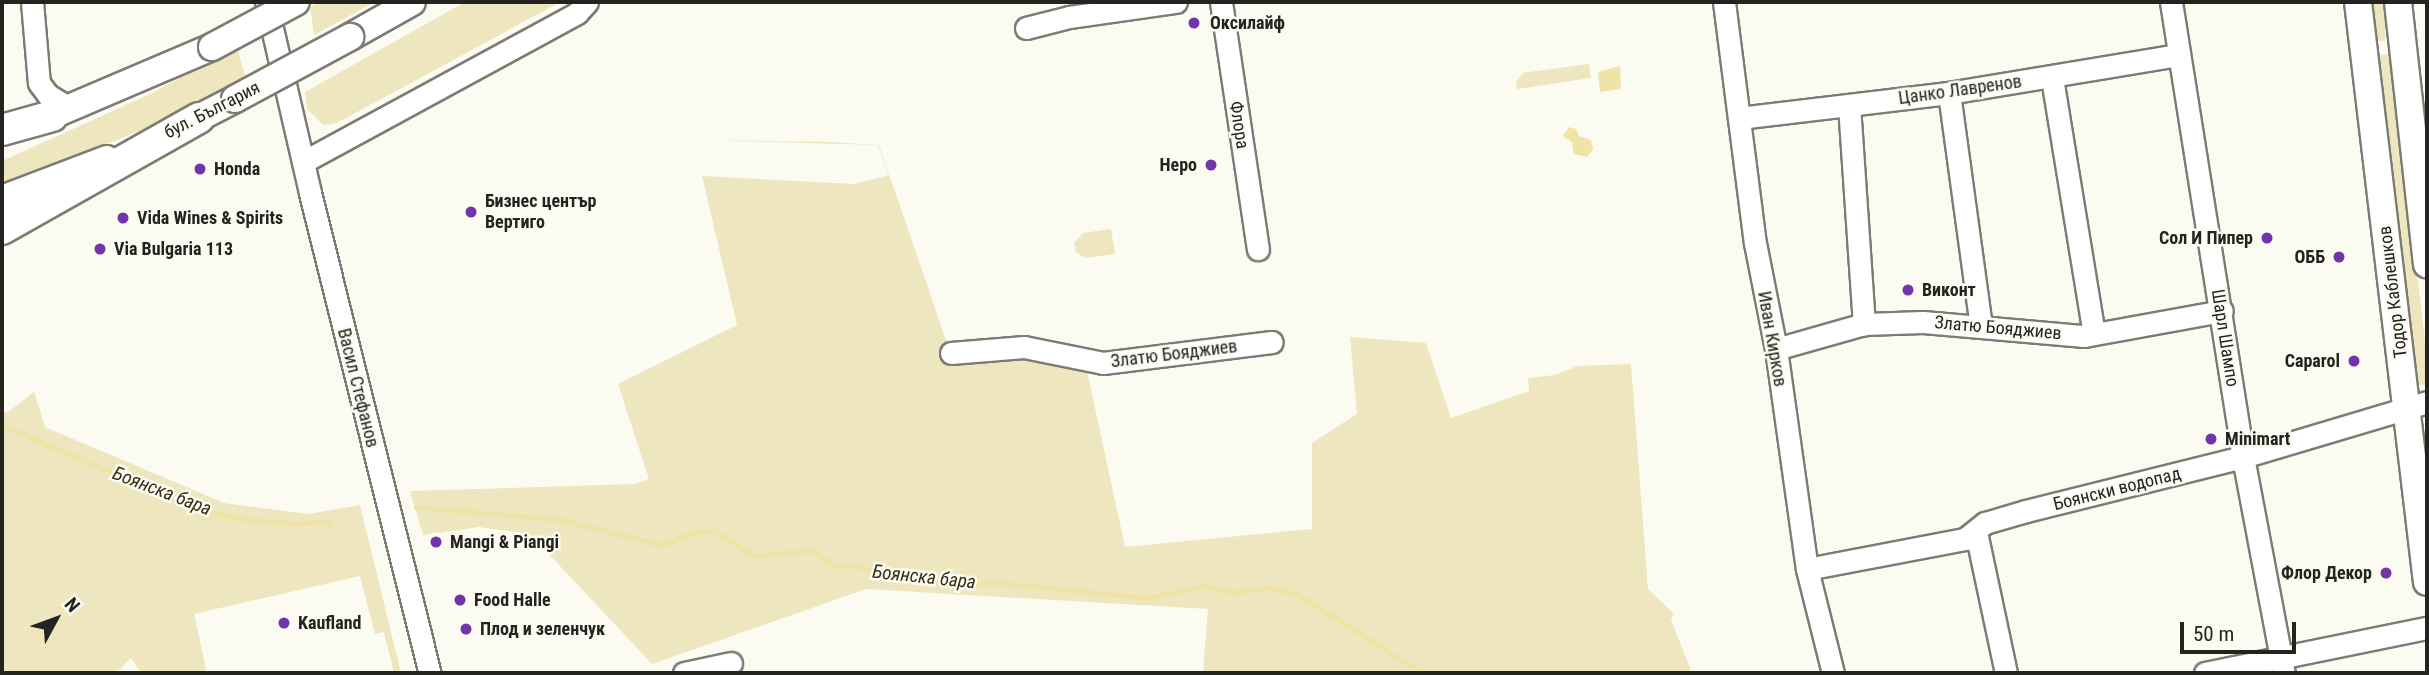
<!DOCTYPE html>
<meta charset="utf-8">
<style>
body{margin:0}
#map{position:relative;width:2429px;height:675px;overflow:hidden;background:#fcfbf2;font-family:"Roboto Condensed",sans-serif}
div>[style]{position:absolute}
[style*='--x']{left:calc(var(--x)*1px);top:calc(var(--y)*1px);width:calc(var(--w)*1px);rotate:calc(var(--a)*1deg)}
.green>*{inset:0;background:#ede6be;transform-origin:0 0}
.water>*{inset:0;background:#efe3a5}
.stream>*{height:4.5px;margin:-2.25px;padding:0 2.25px;transform-origin:2.25px;border-radius:2.25px;background:#efe3a5}
.roads{filter:drop-shadow(2px 0 #7d7c74) drop-shadow(-2px 0 #7d7c74) drop-shadow(0 2px #7d7c74) drop-shadow(0 -2px #7d7c74)}
.minor>*{height:21px;margin:-10.5px;padding:0 10.5px;transform-origin:10.5px;border-radius:10.5px;background:#fff}
.major>*{height:26px;margin:-13px;padding:0 13px;transform-origin:13px;border-radius:13px;background:#fff}
.highway>*{height:30px;margin:-15px;padding:0 15px;transform-origin:15px;border-radius:15px;background:#fff}
.bridges{filter:drop-shadow(2px 0 #7d7c74) drop-shadow(-2px 0 #7d7c74) drop-shadow(0 2px #7d7c74) drop-shadow(0 -2px #7d7c74)}
.major-bridge>*{height:26px;margin:-13px;padding:0 13px;transform-origin:13px;border-radius:13px;background:#fff}
.dots>*{width:19px;height:19px;translate:-50% -50%;box-sizing:border-box;border:4px solid #fcfbf2;border-radius:50%}
span{translate:-50% -50%;white-space:nowrap;text-align:center;line-height:1.15;-webkit-text-stroke:5px #fcfbf2;paint-order:stroke}
.poi-label{font-size:18px;color:#242320;font-weight:700}
.left{translate:0 -50%;text-align:left}
.right{translate:-100% -50%;text-align:right}
.street-label{font-size:18px;color:#242320}
.water-label{font-size:19px;color:#342f13;font-style:italic}
.frame{position:absolute;inset:0;border:4px solid #242320;pointer-events:none}
.north{position:absolute;left:21px;top:584px;width:70px;height:70px;-webkit-text-stroke:5px #fcfbf2;paint-order:stroke;rotate:49deg;font-size:19px;font-weight:700;line-height:28px;text-align:center;color:#242320}
.north::after{content:'';display:block;margin:auto;width:24px;height:32px;background:#242320;clip-path:polygon(50% 0,100% 100%,50% 72%,0 100%)}
.scale{position:absolute;left:2180px;top:622px;width:116px;height:32px;box-sizing:border-box;border:4px solid #242320;border-top:0;padding-left:9px;font-size:21px;line-height:24px;white-space:nowrap;color:#242320;-webkit-text-stroke:5px #fcfbf2;paint-order:stroke}
</style>
<div id="map">
<div class="green">
<i style="clip-path:polygon(319px 2px,375px 2px,314px 35px,310px 7px)"></i>
<i style="clip-path:polygon(465px 2px,560px 2px,337px 123px,323px 125px,307px 109px,305px 92px)"></i>
<i style="left:2369px;top:2px;width:16px;height:39px"></i>
<i style="clip-path:polygon(237px 48px,246px 79px,144px 129px,2px 187px,2px 161px,148px 95px)"></i>
<i style="clip-path:polygon(2391px 54px,2427px 357px,2427px 385px,2418px 385px,2374px 56px)"></i>
<i style="clip-path:polygon(1589px 64px,1591px 78px,1517px 89px,1516px 82px,1523px 73px)"></i>
<i style="clip-path:polygon(698px 140px,829px 142px,879px 145px,946px 340px,1087px 371px,1125px 547px,1312px 529px,1312px 443px,1357px 414px,1350px 337px,1426px 343px,1451px 418px,1529px 391px,1528px 378px,1555px 375px,1577px 366px,1631px 364px,1648px 589px,1674px 614px,1671px 620px,1692px 673px,1203px 673px,1208px 609px,866px 589px,652px 664px,530px 534px,479px 527px,423px 535px,410px 491px,635px 484px,649px 479px,618px 384px,737px 325px,702px 176px,854px 184px,889px 175px,878px 145px)"></i>
<i style="clip-path:polygon(1111px 229px,1115px 254px,1085px 258px,1076px 252px,1074px 243px,1083px 233px)"></i>
<i style="clip-path:polygon(34px 392px,45px 427px,224px 503px,308px 514px,360px 505px,401px 673px,394px 673px,384px 632px,375px 634px,360px 576px,194px 614px,207px 673px,141px 673px,131px 658px,116px 673px,2px 673px,2px 411px,7px 413px)"></i>
</div>
<div class="water">
<i style="clip-path:polygon(1620px 66px,1621px 89px,1600px 92px,1598px 72px)"></i>
<i style="clip-path:polygon(1569px 127px,1576px 129px,1579px 136px,1591px 140px,1593px 149px,1587px 157px,1574px 154px,1572px 142px,1563px 136px)"></i>
</div>
<div class="stream">
<i style="--x:2;--y:425;--w:210;--a:23.3"></i>
<i style="--x:195;--y:508;--w:49;--a:12.9"></i>
<i style="--x:243;--y:519;--w:48;--a:4.8"></i>
<i style="--x:291;--y:523;--w:39;--a:-1"></i>
<i style="--x:416;--y:507;--w:142;--a:4.9"></i>
<i style="--x:557;--y:519;--w:109;--a:13.8"></i>
<i style="--x:663;--y:545;--w:30;--a:-23"></i>
<i style="--x:691;--y:533;--w:24;--a:-5"></i>
<i style="--x:715;--y:531;--w:47;--a:32"></i>
<i style="--x:755;--y:556;--w:56;--a:-6.1"></i>
<i style="--x:811;--y:550;--w:33;--a:31"></i>
<i style="--x:839;--y:567;--w:19;--a:0"></i>
<i style="--x:858;--y:567;--w:95;--a:10.4"></i>
<i style="--x:951;--y:584;--w:50;--a:-1.1"></i>
<i style="--x:1001;--y:583;--w:148;--a:5.8"></i>
<i style="--x:1148;--y:598;--w:56;--a:-12.3"></i>
<i style="--x:1203;--y:586;--w:30;--a:12"></i>
<i style="--x:1232;--y:592;--w:38;--a:-7"></i>
<i style="--x:1270;--y:587;--w:30;--a:15"></i>
<i style="--x:1299;--y:595;--w:146;--a:32.2"></i>
</div>
<div class="roads">
<div class="minor">
<i style="--x:32;--y:2;--w:81;--a:85.1"></i>
<i style="--x:39;--y:83;--w:15;--a:53"></i>
<i style="--x:48;--y:95;--w:26;--a:31"></i>
<i style="--x:266;--y:2;--w:196;--a:77"></i>
<i style="--x:310;--y:193;--w:495;--a:76"></i>
<i style="--x:1221;--y:2;--w:250;--a:81.5"></i>
<i style="--x:1724;--y:2;--w:243;--a:82.7"></i>
<i style="--x:1755;--y:243;--w:108;--a:78.8"></i>
<i style="--x:1776;--y:349;--w:222;--a:82"></i>
<i style="--x:1807;--y:569;--w:107;--a:76"></i>
<i style="--x:2171;--y:2;--w:461;--a:81"></i>
<i style="--x:2243;--y:457;--w:220;--a:79.3"></i>
<i style="--x:1026;--y:28;--w:44;--a:-14.3"></i>
<i style="--x:1069;--y:17;--w:108;--a:-8"></i>
<i style="--x:2052;--y:78;--w:259;--a:80.7"></i>
<i style="--x:1949;--y:93;--w:235;--a:82.2"></i>
<i style="--x:1849;--y:105;--w:220;--a:86.1"></i>
<i style="--x:1739;--y:118;--w:211;--a:-6.8"></i>
<i style="--x:1949;--y:93;--w:233;--a:-9.4"></i>
<i style="--x:303;--y:162;--w:312;--a:-28.5"></i>
<i style="--x:577;--y:13;--w:15;--a:-48"></i>
<i style="--x:1776;--y:349;--w:91;--a:-15.9"></i>
<i style="--x:1864;--y:324;--w:59;--a:-1.9"></i>
<i style="--x:1923;--y:322;--w:162;--a:5"></i>
<i style="--x:2084;--y:336;--w:140;--a:-10.3"></i>
<i style="--x:951;--y:353;--w:73;--a:-4.7"></i>
<i style="--x:1024;--y:347;--w:81;--a:11.4"></i>
<i style="--x:1103;--y:363;--w:170;--a:-7.1"></i>
<i style="--x:1976;--y:532;--w:144;--a:78"></i>
<i style="--x:1807;--y:569;--w:161;--a:-10.8"></i>
<i style="--x:1965;--y:539;--w:26;--a:-39"></i>
<i style="--x:1985;--y:523;--w:43;--a:-16.3"></i>
<i style="--x:2026;--y:511;--w:224;--a:-14"></i>
<i style="--x:2243;--y:457;--w:192;--a:-16.6"></i>
<i style="--x:684;--y:673;--w:48;--a:-12"></i>
<i style="--x:2205;--y:673;--w:227;--a:-11.5"></i>
</div>
<div class="major">
<i style="--x:2358;--y:2;--w:584;--a:83.22"></i>
<i style="--x:2398;--y:2;--w:264;--a:83.7"></i>
<i style="--x:350;--y:37;--w:71;--a:-29.4"></i>
<i style="--x:34;--y:123;--w:194;--a:-23.1"></i>
<i style="--x:181;--y:127;--w:61;--a:-27.4"></i>
<i style="--x:2;--y:199;--w:112;--a:-20.9"></i>
</div>
<div class="highway">
<i style="--x:2;--y:130;--w:52;--a:-15.6"></i>
<i style="--x:2;--y:229;--w:226;--a:-29.4"></i>
</div>
</div>
<div class="bridges">
<div class="major-bridge">
<i style="--x:212;--y:47;--w:95;--a:-28.2"></i>
<i style="--x:235;--y:99;--w:131;--a:-28.3"></i>
</div>
</div>
<div class="dots">
<i style="left:1194px;top:23px;background:#7234aa"></i>
<i style="left:1211px;top:165px;background:#7234aa"></i>
<i style="left:200px;top:169px;background:#7234aa"></i>
<i style="left:471px;top:212px;background:#7234aa"></i>
<i style="left:123px;top:218px;background:#7234aa"></i>
<i style="left:2267px;top:238px;background:#7234aa"></i>
<i style="left:100px;top:249px;background:#7234aa"></i>
<i style="left:2339px;top:257px;background:#7234aa"></i>
<i style="left:1908px;top:290px;background:#7234aa"></i>
<i style="left:2354px;top:361px;background:#7234aa"></i>
<i style="left:2211px;top:439px;background:#7234aa"></i>
<i style="left:436px;top:542px;background:#7234aa"></i>
<i style="left:2386px;top:573px;background:#7234aa"></i>
<i style="left:460px;top:600px;background:#7234aa"></i>
<i style="left:284px;top:623px;background:#7234aa"></i>
<i style="left:466px;top:629px;background:#7234aa"></i>
</div>
<div class="poi-label">
<span class="left" style="left:1210px;top:23px">Оксилайф</span>
<span class="right" style="left:1197px;top:165px">Неро</span>
<span class="left" style="left:214px;top:169px">Honda</span>
<span class="left" style="left:485px;top:212px">Бизнес център<br>Вертиго</span>
<span class="left" style="left:137px;top:218px">Vida Wines &amp; Spirits</span>
<span class="right" style="left:2253px;top:238px">Сол И Пипер</span>
<span class="left" style="left:114px;top:249px">Via Bulgaria 113</span>
<span class="right" style="left:2325px;top:257px">ОББ</span>
<span class="left" style="left:1922px;top:290px">Виконт</span>
<span class="right" style="left:2340px;top:361px">Caparol</span>
<span class="left" style="left:2225px;top:439px">Minimart</span>
<span class="left" style="left:450px;top:542px">Mangi &amp; Piangi</span>
<span class="right" style="left:2372px;top:573px">Флор Декор</span>
<span class="left" style="left:474px;top:600px">Food Halle</span>
<span class="left" style="left:298px;top:623px">Kaufland</span>
<span class="left" style="left:480px;top:629px">Плод и зеленчук</span>
</div>
<div class="street-label">
<span style="left:1960px;top:90px;rotate:-8deg">Цанко Лавренов</span>
<span style="left:212px;top:110px;rotate:-27deg">бул. България</span>
<span style="left:1239px;top:125px;rotate:81deg">Флора</span>
<span style="left:2393px;top:292px;rotate:-97deg">Тодор Каблешков</span>
<span style="left:1998px;top:328px;rotate:5deg">Златю Бояджиев</span>
<span style="left:2225px;top:338px;rotate:81deg">Шарл Шампо</span>
<span style="left:1772px;top:339px;rotate:80deg">Иван Кирков</span>
<span style="left:1174px;top:354px;rotate:-7deg">Златю Бояджиев</span>
<span style="left:358px;top:388px;rotate:76deg">Васил Стефанов</span>
<span style="left:2117px;top:489px;rotate:-14deg">Боянски водопад</span>
</div>
<div class="water-label">
<span style="left:162px;top:491px;rotate:21deg">Боянска бара</span>
<span style="left:924px;top:577px;rotate:6deg">Боянска бара</span>
</div>
<div class="frame"></div>
<div class="north">N</div>
<div class="scale">50 m</div>
</div>
